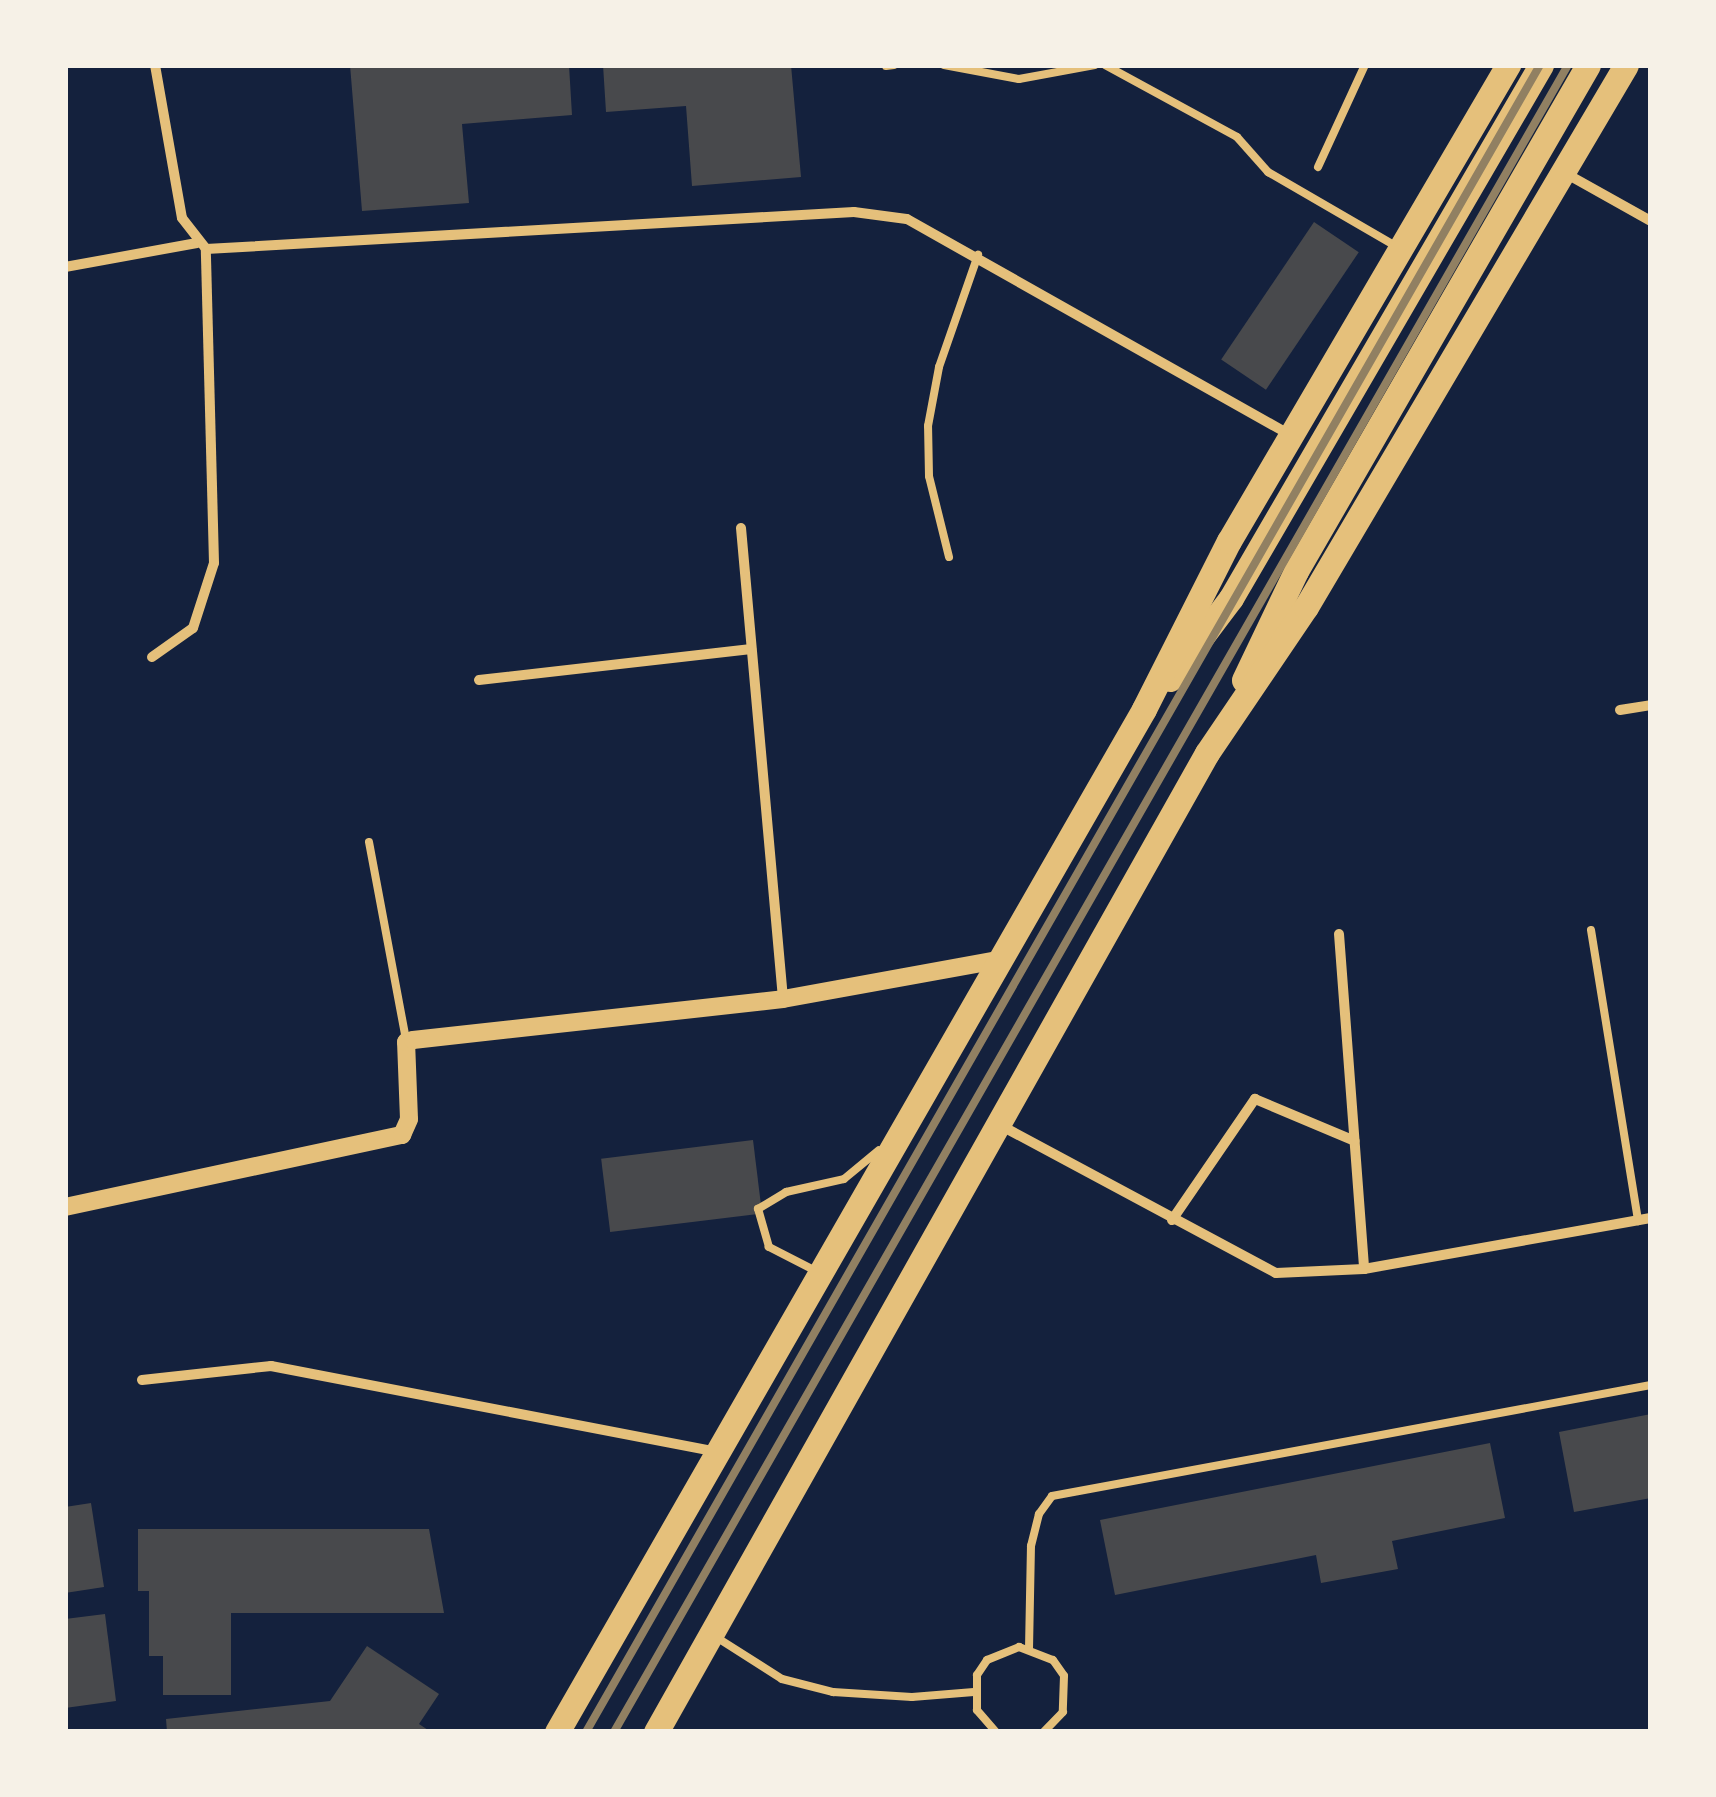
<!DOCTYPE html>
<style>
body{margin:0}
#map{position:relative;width:1716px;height:1797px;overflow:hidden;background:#14213d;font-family:Overpass,sans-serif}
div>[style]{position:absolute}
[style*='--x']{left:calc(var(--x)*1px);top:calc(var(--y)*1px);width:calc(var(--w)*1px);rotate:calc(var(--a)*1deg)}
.building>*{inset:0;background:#48494c;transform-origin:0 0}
.service>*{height:8px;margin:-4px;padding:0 4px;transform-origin:4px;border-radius:4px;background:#e5c07b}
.minor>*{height:10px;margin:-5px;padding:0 5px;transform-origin:5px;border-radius:5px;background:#e5c07b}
.tertiary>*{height:18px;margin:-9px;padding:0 9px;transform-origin:9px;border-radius:9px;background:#e5c07b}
.primary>*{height:25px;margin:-12.5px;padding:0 12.5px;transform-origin:12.5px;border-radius:12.5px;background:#e5c07b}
.rail>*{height:8px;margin:-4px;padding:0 4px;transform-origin:4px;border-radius:4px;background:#918062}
span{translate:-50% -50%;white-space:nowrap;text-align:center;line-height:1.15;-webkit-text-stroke:8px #f6f1e7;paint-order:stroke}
.frame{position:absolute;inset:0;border:68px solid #f6f1e7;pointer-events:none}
</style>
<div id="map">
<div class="building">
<i style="clip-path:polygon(350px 65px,569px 65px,572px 115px,462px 124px,469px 203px,362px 211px)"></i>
<i style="clip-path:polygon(603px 65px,791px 65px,801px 177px,692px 186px,686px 106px,606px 112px)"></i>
<i style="left:1314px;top:222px;width:54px;height:166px;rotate:34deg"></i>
<i style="left:753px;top:1140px;width:74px;height:153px;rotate:83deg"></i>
<i style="clip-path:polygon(1651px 1414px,1651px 1498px,1574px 1512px,1559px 1432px)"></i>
<i style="clip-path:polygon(1490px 1443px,1505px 1518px,1392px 1541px,1398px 1569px,1321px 1583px,1316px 1555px,1115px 1595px,1100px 1520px)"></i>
<i style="clip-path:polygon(91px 1503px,104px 1587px,65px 1593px,65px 1507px)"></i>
<i style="clip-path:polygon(138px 1529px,429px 1529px,444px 1613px,231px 1613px,231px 1695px,163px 1695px,163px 1656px,149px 1656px,149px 1591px,138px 1591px)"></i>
<i style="clip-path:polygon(105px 1614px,116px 1701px,65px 1708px,65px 1619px)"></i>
<i style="clip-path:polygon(367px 1646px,439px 1694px,419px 1724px,431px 1732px,167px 1732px,166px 1719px,330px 1701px)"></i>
</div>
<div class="service">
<i style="--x:944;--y:65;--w:76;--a:10.6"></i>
<i style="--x:1019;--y:79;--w:77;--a:-10.4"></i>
<i style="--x:1105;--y:65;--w:150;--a:28.6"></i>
<i style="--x:1237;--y:137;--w:47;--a:48.5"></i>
<i style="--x:1268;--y:172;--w:151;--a:30.1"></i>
<i style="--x:886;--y:66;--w:8;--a:-7"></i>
<i style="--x:1318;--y:167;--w:112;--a:-65.3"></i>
<i style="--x:949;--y:557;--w:83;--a:-103.9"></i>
<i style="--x:929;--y:476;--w:50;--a:-91.1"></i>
<i style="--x:928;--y:426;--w:60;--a:-79.4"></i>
<i style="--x:939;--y:367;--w:119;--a:-70.8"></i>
<i style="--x:369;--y:842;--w:200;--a:79.4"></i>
<i style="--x:1591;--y:930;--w:295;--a:80.8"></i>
<i style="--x:814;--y:1270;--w:51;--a:-152.9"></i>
<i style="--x:769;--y:1247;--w:40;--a:-106"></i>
<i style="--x:758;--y:1209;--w:33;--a:-31"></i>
<i style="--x:786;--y:1192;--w:59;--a:-12.6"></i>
<i style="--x:844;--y:1179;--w:45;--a:-39.6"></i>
<i style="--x:716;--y:1637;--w:78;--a:32.5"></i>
<i style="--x:782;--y:1679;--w:53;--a:14.3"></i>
<i style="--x:833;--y:1692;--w:79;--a:3.6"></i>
<i style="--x:912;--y:1697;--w:62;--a:-4.6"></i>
<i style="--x:1029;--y:1649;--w:103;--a:-88.9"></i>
<i style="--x:1031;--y:1546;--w:33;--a:-76"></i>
<i style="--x:1039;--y:1514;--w:22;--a:-54"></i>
<i style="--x:1052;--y:1496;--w:609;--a:-10.5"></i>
<i style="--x:996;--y:1732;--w:29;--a:-131"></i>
<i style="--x:977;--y:1710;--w:35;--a:-90"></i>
<i style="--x:977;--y:1675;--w:18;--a:-56"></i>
<i style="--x:987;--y:1660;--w:35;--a:-22"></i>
<i style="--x:1019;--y:1647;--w:36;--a:21"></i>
<i style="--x:1053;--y:1660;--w:19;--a:55"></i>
<i style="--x:1064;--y:1676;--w:36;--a:92"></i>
<i style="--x:1063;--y:1712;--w:28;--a:134"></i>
</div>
<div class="minor">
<i style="--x:155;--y:65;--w:155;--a:80"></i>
<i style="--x:182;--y:218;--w:39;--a:52"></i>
<i style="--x:206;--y:249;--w:649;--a:-3.27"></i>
<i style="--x:854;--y:212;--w:53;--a:7.5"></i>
<i style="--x:907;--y:219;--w:440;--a:29.4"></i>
<i style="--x:1565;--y:173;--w:98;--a:29.2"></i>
<i style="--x:65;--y:267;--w:134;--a:-10.3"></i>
<i style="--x:741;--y:528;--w:473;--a:84.9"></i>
<i style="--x:152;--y:657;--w:50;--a:-35.3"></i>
<i style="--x:193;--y:628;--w:68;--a:-72.1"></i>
<i style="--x:214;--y:563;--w:314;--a:-91.5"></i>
<i style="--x:479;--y:680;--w:274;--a:-6.5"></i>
<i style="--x:1620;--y:710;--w:31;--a:-9"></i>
<i style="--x:1339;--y:934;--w:336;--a:85.7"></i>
<i style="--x:998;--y:1124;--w:315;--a:28.2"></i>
<i style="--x:1276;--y:1273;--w:88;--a:-2.6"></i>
<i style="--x:1364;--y:1269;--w:291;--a:-10.1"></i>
<i style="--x:1172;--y:1220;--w:147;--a:-55.6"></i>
<i style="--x:1255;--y:1099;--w:108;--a:22.8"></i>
<i style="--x:142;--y:1380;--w:130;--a:-6.2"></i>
<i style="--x:271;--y:1366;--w:453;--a:10.9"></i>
</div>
<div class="tertiary">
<i style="--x:65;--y:1207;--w:345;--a:-12.1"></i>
<i style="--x:402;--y:1135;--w:17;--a:-66"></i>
<i style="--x:409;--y:1119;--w:77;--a:-92.2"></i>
<i style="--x:406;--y:1042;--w:7;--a:-16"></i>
<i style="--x:413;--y:1040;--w:372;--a:-6.3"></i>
<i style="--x:783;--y:999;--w:219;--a:-10.3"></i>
</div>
<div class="primary">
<i style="--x:1170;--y:679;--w:101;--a:-53"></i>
<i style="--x:1231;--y:598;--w:617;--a:-59.82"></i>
<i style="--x:1244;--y:680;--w:121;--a:-64.5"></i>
<i style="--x:1296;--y:571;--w:584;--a:-60.01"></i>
<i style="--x:557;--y:1732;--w:1179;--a:-60.15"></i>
<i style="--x:1144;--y:709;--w:188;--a:-63.2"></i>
<i style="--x:1229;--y:541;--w:552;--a:-59.62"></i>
<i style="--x:656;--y:1732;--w:1123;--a:-60.63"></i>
<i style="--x:1207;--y:753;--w:176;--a:-55.9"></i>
<i style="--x:1306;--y:607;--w:629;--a:-59.44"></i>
</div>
<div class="rail">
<i style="--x:586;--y:1732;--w:1921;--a:-60.22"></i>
<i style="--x:614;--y:1732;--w:1921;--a:-60.22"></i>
</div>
<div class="frame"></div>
</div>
